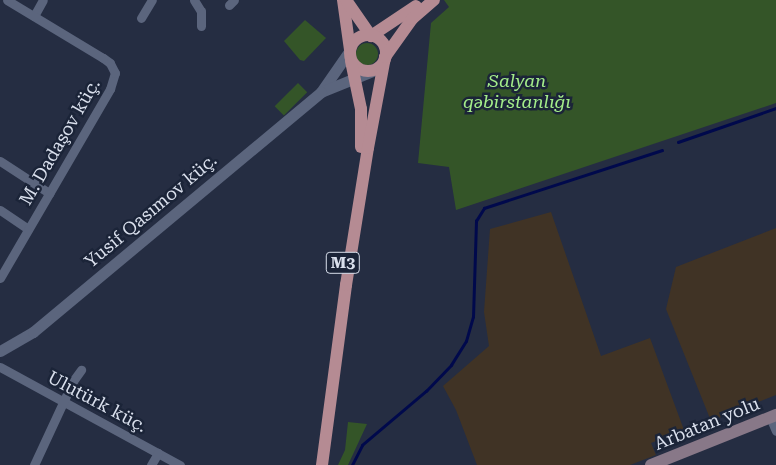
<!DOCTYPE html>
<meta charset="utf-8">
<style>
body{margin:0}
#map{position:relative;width:776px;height:465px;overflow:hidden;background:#252d42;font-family:"Roboto Serif",serif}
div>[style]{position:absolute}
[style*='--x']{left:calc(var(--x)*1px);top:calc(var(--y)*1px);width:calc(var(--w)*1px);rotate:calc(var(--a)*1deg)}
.industrial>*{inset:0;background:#403325}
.green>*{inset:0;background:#345528;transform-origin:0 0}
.round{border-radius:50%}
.stream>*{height:2.5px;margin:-1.25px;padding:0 1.25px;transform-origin:1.25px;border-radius:1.25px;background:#00094c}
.minor>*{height:9px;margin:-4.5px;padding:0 4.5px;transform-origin:4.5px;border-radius:4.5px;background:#5b657d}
.tertiary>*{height:11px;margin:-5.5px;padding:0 5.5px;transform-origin:5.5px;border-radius:5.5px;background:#5b657d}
.secondary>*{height:12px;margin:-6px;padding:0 6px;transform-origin:6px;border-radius:6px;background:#887888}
.primary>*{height:12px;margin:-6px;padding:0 6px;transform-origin:6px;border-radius:6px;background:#b58b93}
.primary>.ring{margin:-6px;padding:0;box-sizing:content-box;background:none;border:12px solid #b58b93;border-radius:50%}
span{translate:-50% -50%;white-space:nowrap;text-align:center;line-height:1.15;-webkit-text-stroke:5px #1b2438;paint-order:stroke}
.shield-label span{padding:1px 4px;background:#1b2438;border:1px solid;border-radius:4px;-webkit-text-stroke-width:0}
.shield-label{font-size:16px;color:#d9dfec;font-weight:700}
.park-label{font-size:18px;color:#a4ed8a;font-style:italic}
.street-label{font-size:18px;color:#d9dfec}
</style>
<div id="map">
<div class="industrial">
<i style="clip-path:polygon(551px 212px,601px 356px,650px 338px,684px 430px,651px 443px,656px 455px,630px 465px,477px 465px,456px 410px,443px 386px,489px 346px,484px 312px,490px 229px)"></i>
<i style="clip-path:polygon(776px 228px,776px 395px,711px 421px,666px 309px,676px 267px)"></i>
</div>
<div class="green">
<i style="clip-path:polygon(444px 0,776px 0,776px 103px,456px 210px,449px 167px,418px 163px,431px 23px,449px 7px)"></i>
<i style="clip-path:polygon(305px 20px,326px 38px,304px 61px,300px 60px,284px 41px)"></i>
<i class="round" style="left:356px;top:43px;width:22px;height:22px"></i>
<i style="left:298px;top:83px;width:13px;height:33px;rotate:45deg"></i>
<i style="clip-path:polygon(348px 422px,367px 424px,348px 465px,338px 465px,345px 450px)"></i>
</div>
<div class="stream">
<i style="--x:678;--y:142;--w:104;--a:-19.1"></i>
<i style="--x:352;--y:465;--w:22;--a:-63"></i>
<i style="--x:362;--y:445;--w:84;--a:-40.2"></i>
<i style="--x:426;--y:391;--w:36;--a:-46"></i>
<i style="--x:451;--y:365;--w:28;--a:-58"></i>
<i style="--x:466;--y:341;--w:25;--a:-74"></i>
<i style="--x:473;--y:317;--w:96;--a:-88.2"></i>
<i style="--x:476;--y:221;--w:15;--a:-58"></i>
<i style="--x:484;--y:208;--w:187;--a:-18"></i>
</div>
<div class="minor">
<i style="--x:194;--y:0;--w:13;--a:58"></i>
<i style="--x:201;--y:11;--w:15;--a:90"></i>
<i style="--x:229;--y:5;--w:7;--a:-45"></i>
<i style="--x:34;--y:16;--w:18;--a:-61"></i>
<i style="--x:141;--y:18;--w:21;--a:-59"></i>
<i style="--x:0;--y:161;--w:59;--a:33.1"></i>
<i style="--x:0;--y:210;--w:34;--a:34"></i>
<i style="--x:0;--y:278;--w:219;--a:-59.8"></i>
<i style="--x:110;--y:89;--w:17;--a:-73"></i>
<i style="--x:115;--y:73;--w:11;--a:-117"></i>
<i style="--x:110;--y:63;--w:9;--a:-144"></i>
<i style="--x:103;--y:58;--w:112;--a:-148.9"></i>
<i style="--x:0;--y:367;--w:205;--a:28.6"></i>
<i style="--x:770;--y:417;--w:15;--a:67"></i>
<i style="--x:34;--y:465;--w:93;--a:-65.1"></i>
<i style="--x:73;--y:381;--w:14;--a:-54"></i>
<i style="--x:151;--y:465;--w:14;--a:-60"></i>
</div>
<div class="tertiary">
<i style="--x:350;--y:50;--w:51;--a:124.6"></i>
<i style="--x:321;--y:92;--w:58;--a:-22.2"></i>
<i style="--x:0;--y:351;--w:38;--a:-30"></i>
<i style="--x:33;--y:332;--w:375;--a:-39.8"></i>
</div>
<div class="secondary">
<i style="--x:651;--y:465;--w:135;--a:-21.8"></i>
</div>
<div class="primary">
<i style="--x:343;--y:0;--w:50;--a:82"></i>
<i style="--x:346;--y:0;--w:44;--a:55.2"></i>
<i style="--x:371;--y:36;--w:54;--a:-33.7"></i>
<i class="ring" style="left:350px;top:35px;width:24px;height:24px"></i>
<i style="--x:351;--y:61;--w:49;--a:78.2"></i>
<i style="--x:361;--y:109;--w:38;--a:90"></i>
<i style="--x:322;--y:465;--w:182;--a:-82.4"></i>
<i style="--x:346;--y:285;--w:139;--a:-80.9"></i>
<i style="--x:368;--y:148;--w:93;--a:-79.4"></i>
<i style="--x:385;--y:57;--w:47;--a:-54.6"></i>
<i style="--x:412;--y:19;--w:29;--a:-41"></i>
</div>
<div class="shield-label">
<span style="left:343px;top:263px">M3</span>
</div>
<div class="park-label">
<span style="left:517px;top:92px">Salyan<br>qəbirstanlığı</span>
</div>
<div class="street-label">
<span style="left:60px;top:142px;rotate:-60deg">M. Dadaşov küç.</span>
<span style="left:151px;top:211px;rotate:-40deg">Yusif Qasımov küç.</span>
<span style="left:97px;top:402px;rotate:28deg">Ulutürk küç.</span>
<span style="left:707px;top:424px;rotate:-22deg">Arbatan yolu</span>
</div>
</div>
